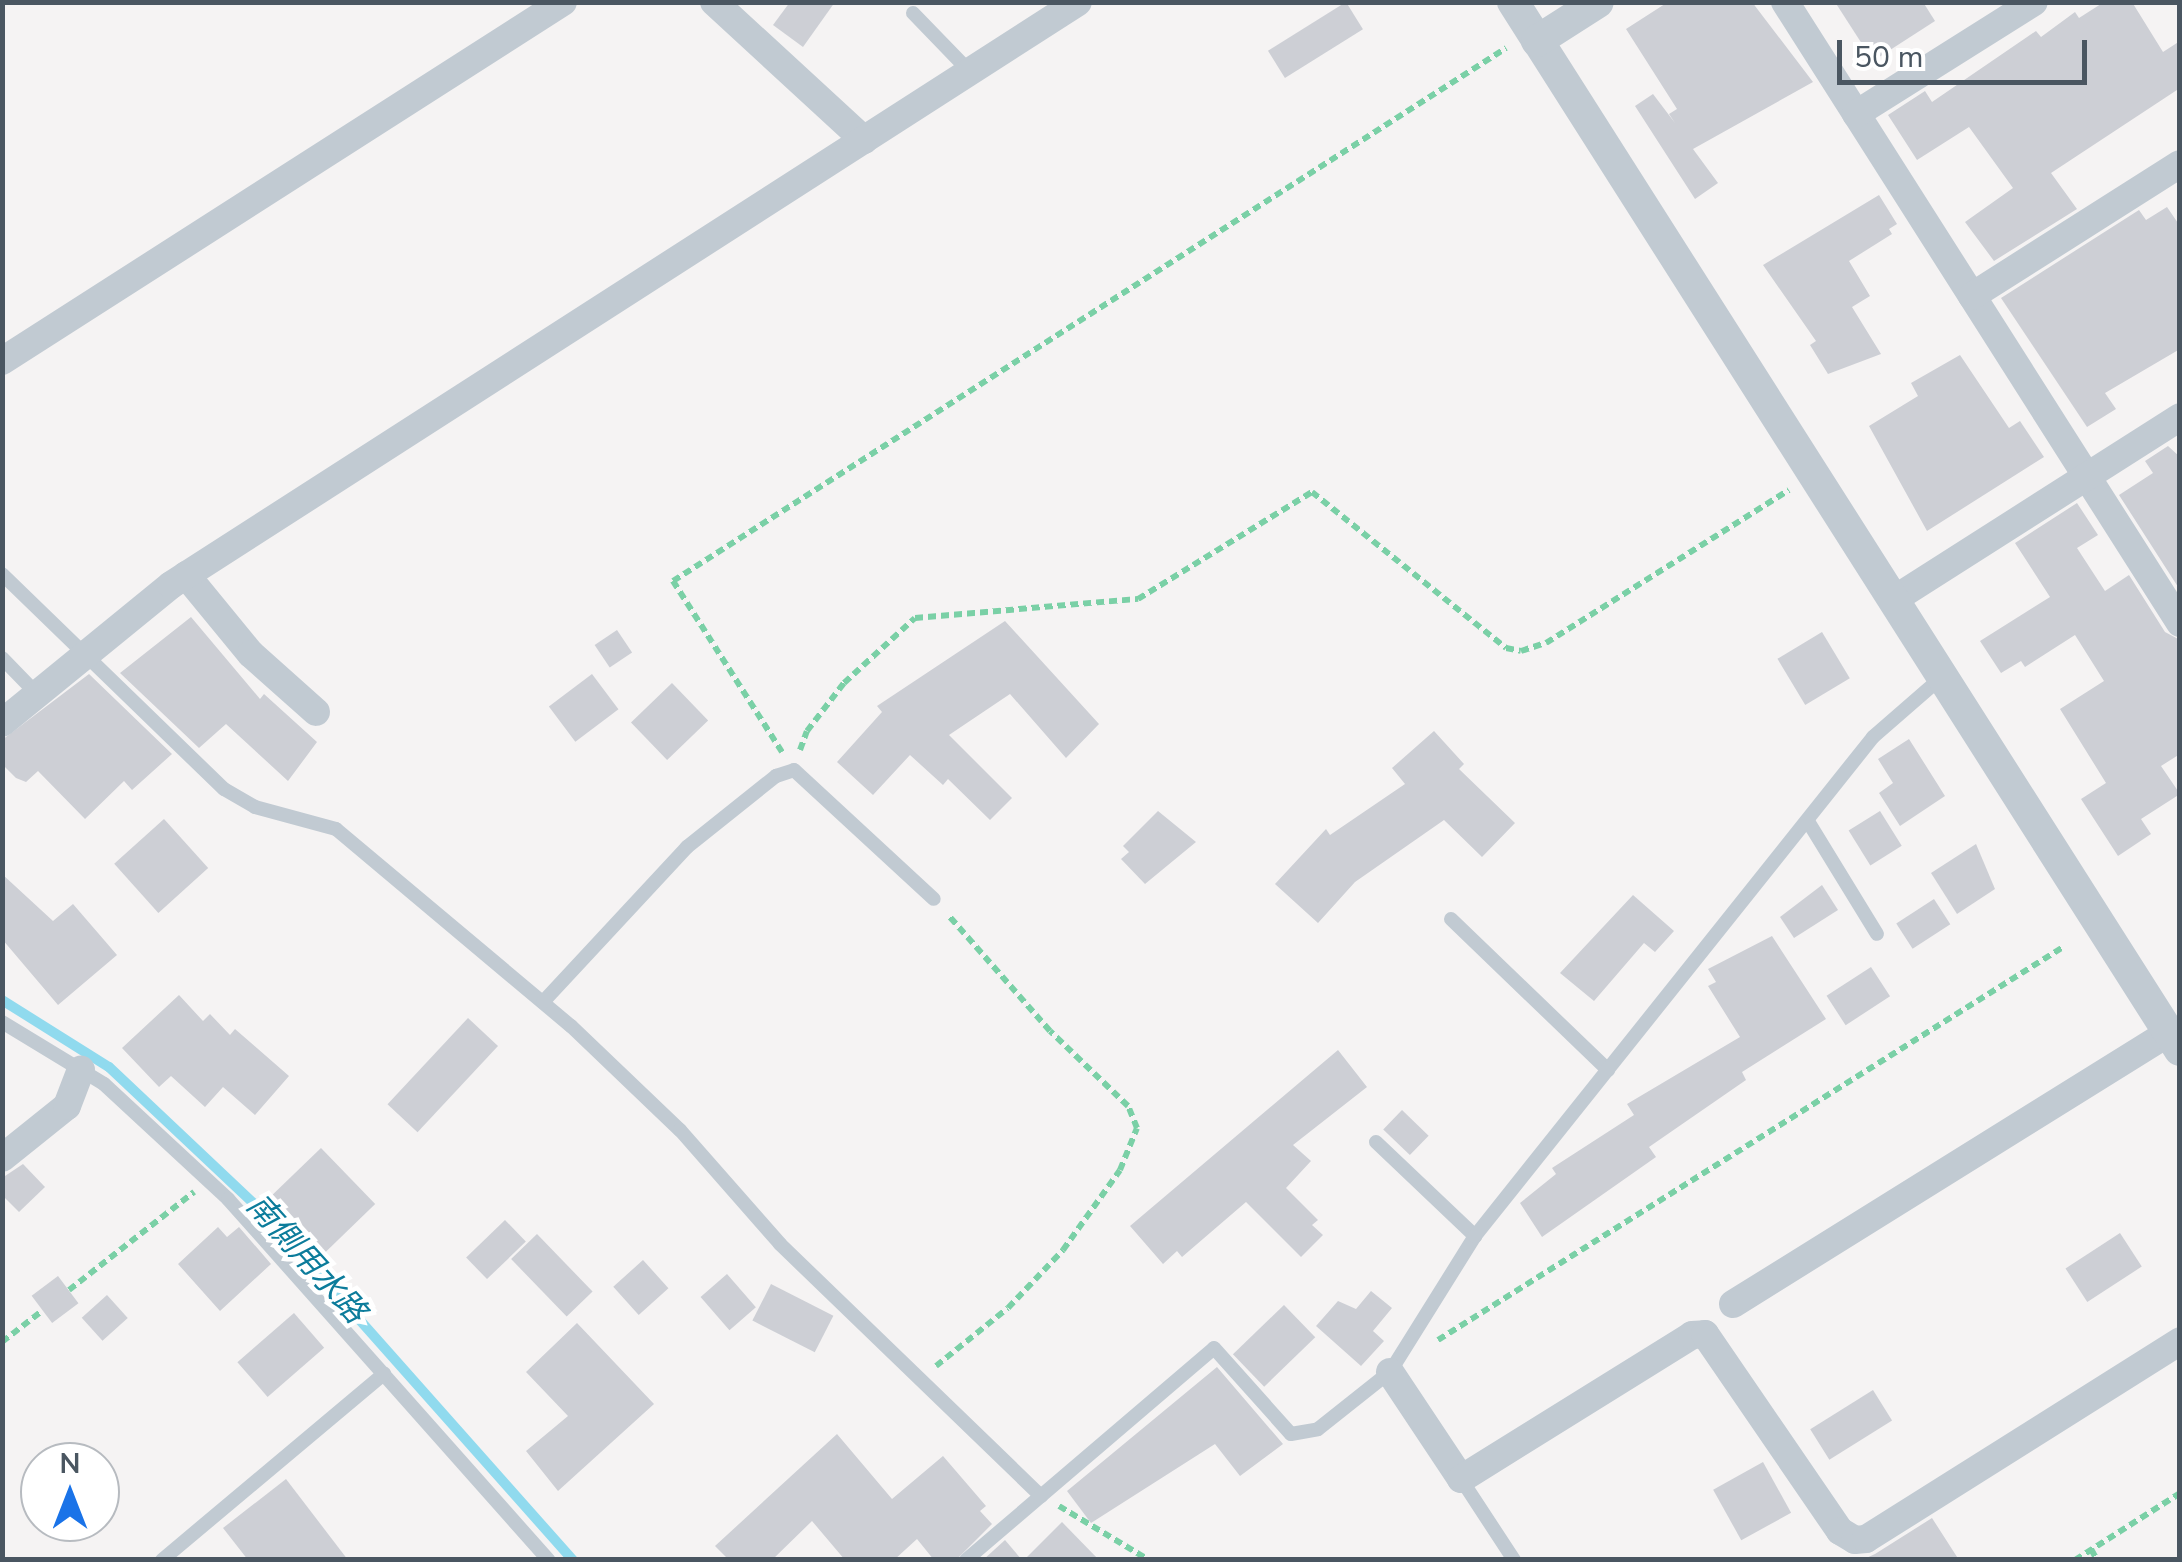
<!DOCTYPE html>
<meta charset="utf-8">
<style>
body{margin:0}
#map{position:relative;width:2182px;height:1562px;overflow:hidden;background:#f5f3f3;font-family:"Nunito Sans","Noto Sans JP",sans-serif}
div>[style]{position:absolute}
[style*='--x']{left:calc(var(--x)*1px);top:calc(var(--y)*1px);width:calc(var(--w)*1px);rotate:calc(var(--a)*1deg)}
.stream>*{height:10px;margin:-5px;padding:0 5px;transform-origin:5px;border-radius:5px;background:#90daee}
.building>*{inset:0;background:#cdcfd5;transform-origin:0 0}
.path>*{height:6px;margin-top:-3px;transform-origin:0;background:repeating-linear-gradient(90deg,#7ad0a6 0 8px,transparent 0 13px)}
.service>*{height:14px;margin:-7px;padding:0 7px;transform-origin:7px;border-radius:7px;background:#c1cad2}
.minor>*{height:28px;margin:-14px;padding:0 14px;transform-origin:14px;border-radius:14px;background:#c1cad2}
.tertiary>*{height:32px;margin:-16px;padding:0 16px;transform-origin:16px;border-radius:16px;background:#c1cad2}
span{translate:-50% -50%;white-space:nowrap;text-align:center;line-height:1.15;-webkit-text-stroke:9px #fff;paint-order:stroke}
.water-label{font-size:32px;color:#0c7c9b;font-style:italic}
.frame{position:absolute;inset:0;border:5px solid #4a5661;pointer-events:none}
.north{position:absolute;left:20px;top:1442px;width:100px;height:100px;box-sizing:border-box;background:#fff;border:2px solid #b7bbc0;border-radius:50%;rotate:0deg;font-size:28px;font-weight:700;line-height:40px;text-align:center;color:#4a5661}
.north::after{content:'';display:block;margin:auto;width:35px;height:45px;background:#1a73e8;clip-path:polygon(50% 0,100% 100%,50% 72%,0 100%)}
.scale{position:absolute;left:1837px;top:40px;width:250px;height:45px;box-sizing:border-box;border:5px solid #4a5661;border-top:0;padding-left:12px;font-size:30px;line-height:35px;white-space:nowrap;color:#4a5661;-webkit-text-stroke:8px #fff;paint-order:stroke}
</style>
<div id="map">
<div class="stream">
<i style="--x:2;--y:1000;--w:126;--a:32.1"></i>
<i style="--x:109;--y:1067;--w:217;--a:43.3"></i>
<i style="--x:302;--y:1255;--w:408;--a:48.4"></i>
</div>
<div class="building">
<i style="clip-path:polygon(790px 2px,835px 2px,803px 47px,773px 25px)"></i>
<i style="left:1346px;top:2px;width:32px;height:92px;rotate:58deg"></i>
<i style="clip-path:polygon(1668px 2px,1752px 2px,1813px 82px,1693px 149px,1718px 183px,1695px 199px,1635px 106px,1653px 94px,1675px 123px,1669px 114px,1677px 109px,1626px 29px)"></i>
<i style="clip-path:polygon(1835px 2px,1923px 2px,1935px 21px,1873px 61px)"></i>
<i style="clip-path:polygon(2104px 2px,2132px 2px,2163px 52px,2180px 41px,2180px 88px,2051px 173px,2077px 209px,1994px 261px,1965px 222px,2013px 188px,1969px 127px,1917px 160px,1888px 115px,1925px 91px,1932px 102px,2036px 31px,2041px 37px,2075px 12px,2079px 18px)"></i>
<i style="clip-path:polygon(1879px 195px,1897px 224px,1889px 229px,1892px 234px,1849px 261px,1870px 296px,1852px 307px,1881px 354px,1828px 374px,1810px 345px,1816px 341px,1763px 265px)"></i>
<i style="clip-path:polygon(2167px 207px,2180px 226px,2180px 349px,2105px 393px,2116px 409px,2087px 427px,2001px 298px,2139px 210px,2146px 220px)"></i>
<i style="clip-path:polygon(1960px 355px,2009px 428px,2020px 421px,2044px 457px,1927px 531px,1869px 426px,1918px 396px,1911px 383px)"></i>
<i style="clip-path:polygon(2168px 446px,2180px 457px,2180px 590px,2119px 495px,2153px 473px,2145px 461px)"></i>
<i style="clip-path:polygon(2077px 503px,2098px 535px,2077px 548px,2105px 591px,2129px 575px,2165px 632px,2180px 640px,2180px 754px,2161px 766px,2180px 794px,2141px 819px,2151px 834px,2118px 856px,2081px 799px,2106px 783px,2060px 709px,2104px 681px,2075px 635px,2025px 667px,2021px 661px,2001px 673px,1980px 641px,2050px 597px,2015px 543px)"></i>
<i style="clip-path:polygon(191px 617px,260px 699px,264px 694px,317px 742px,288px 781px,226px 724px,199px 748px,120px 673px)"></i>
<i style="clip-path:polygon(1005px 621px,1099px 724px,1066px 758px,1010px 694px,949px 735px,1012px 798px,990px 820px,948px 779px,943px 785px,910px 755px,873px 795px,837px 762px,882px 712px,877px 706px)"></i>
<i style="left:617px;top:630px;width:27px;height:27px;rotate:56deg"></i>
<i style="left:1822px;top:632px;width:54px;height:52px;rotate:59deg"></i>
<i style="clip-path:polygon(89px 674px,172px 754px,132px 790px,124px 781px,85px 819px,38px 771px,26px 782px,16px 778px,2px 764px,2px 740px)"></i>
<i style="left:592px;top:674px;width:44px;height:54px;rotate:53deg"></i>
<i style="left:672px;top:683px;width:52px;height:57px;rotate:46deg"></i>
<i style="clip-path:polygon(1434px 731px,1464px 764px,1459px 769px,1515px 823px,1482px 857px,1444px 820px,1355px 882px,1318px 923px,1275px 884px,1326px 829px,1330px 835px,1405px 784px,1392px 768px)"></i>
<i style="clip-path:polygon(1909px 739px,1945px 796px,1900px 826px,1879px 793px,1893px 783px,1878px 759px)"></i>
<i style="clip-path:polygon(1158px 811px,1196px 842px,1145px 884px,1121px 859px,1129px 852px,1123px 846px)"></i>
<i style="left:1880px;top:811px;width:41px;height:37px;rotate:58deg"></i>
<i style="left:164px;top:819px;width:66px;height:67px;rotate:48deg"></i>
<i style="clip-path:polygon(1976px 844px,1995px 889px,1957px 914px,1931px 873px)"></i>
<i style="clip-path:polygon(2px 874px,53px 921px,73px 904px,117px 955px,58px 1005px,2px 939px)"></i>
<i style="clip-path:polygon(1822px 885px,1838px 910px,1794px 938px,1780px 917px)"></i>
<i style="clip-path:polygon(1633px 895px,1674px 931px,1655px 952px,1644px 943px,1594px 1001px,1560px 973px)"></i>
<i style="left:1934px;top:899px;width:30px;height:45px;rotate:57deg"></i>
<i style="clip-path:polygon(1772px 936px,1826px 1019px,1742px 1072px,1746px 1080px,1649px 1147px,1656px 1157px,1542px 1237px,1520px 1203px,1556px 1174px,1552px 1168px,1634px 1115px,1627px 1104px,1740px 1037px,1708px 986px,1716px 982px,1708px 969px)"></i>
<i style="left:1871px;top:967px;width:35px;height:53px;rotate:57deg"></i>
<i style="clip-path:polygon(179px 995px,203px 1021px,210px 1014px,230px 1035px,235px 1029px,289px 1076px,255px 1115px,223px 1087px,205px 1107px,171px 1076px,159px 1087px,122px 1048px)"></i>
<i style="left:468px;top:1018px;width:41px;height:118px;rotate:43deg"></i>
<i style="clip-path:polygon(1338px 1050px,1367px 1087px,1293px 1145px,1311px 1161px,1286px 1188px,1318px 1220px,1312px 1225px,1323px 1235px,1301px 1257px,1246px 1202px,1182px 1257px,1177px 1251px,1163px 1264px,1130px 1226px)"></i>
<i style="left:1402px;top:1110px;width:37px;height:27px;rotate:44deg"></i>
<i style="left:321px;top:1148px;width:78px;height:93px;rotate:46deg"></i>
<i style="clip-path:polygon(23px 1164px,45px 1187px,19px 1212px,2px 1195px,2px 1178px)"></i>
<i style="left:505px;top:1220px;width:30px;height:54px;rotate:46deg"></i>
<i style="clip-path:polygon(218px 1227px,227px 1237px,239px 1227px,271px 1264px,220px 1311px,178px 1264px)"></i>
<i style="left:2120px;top:1233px;width:40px;height:65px;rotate:57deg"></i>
<i style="left:537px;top:1234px;width:80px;height:36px;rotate:46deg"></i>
<i style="left:643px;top:1260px;width:38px;height:40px;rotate:48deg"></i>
<i style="left:727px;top:1274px;width:44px;height:35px;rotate:49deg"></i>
<i style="left:58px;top:1276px;width:34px;height:33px;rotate:53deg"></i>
<i style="left:771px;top:1284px;width:70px;height:41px;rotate:27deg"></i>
<i style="clip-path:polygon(1371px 1291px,1392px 1308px,1373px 1331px,1384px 1341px,1361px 1366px,1316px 1326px,1338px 1301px,1356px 1309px)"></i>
<i style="left:107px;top:1295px;width:31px;height:34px;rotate:48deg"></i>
<i style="left:1284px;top:1305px;width:45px;height:71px;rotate:46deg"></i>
<i style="left:294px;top:1313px;width:46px;height:75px;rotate:49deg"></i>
<i style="clip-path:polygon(577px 1323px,654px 1404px,558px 1491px,526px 1451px,568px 1416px,526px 1372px)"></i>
<i style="clip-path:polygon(1217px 1367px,1283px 1444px,1240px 1476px,1215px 1444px,1091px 1523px,1067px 1491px)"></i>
<i style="left:1873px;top:1390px;width:36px;height:74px;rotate:58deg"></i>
<i style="clip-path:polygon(837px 1434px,892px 1499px,943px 1456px,986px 1506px,980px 1511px,992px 1524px,956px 1560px,934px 1560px,917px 1539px,894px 1560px,845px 1560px,812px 1521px,772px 1560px,729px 1560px,715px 1546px)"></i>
<i style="left:1763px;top:1462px;width:58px;height:57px;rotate:61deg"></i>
<i style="clip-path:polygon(286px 1479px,348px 1560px,248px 1560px,223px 1528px)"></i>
<i style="clip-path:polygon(1932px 1518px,1959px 1560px,1862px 1560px,1875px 1554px)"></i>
<i style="clip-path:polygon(1062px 1522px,1099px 1560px,1024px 1560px)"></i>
<i style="clip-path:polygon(1005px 1540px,1022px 1560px,983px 1560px)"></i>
</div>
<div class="path">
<i style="--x:800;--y:750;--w:20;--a:-70"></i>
<i style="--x:807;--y:731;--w:61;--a:-52.4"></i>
<i style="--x:844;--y:683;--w:96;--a:-42.5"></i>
<i style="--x:915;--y:618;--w:224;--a:-4.9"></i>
<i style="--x:1138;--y:599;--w:204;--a:-31.6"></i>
<i style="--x:1312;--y:492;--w:249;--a:38.8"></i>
<i style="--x:1506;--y:648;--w:15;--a:11"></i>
<i style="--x:1521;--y:651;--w:26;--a:-18"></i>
<i style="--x:1546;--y:643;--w:287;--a:-32.2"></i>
<i style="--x:782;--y:752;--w:203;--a:-122.5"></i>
<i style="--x:673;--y:581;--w:989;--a:-32.61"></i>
<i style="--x:69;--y:1290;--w:159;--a:-38.1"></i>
<i style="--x:1438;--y:1340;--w:738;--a:-32.16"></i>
<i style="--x:2;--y:1342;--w:51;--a:-37.8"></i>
<i style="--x:936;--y:1366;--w:92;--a:-38.9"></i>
<i style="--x:1008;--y:1308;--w:80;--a:-46.5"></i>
<i style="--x:1063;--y:1250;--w:98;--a:-54.5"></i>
<i style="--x:1120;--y:1170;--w:45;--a:-68"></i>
<i style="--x:1137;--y:1128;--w:24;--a:-112"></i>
<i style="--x:1128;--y:1106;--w:108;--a:-136.1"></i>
<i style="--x:1050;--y:1031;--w:154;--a:-131.3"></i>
<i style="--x:1059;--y:1506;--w:105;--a:31"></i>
<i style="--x:2091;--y:1549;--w:13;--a:61"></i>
<i style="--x:2075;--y:1560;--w:125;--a:-32.5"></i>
</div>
<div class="service">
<i style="--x:913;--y:13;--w:82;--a:46"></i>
<i style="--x:2;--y:574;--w:309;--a:44.1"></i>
<i style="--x:224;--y:789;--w:36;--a:30"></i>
<i style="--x:255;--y:807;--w:84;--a:15.2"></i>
<i style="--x:336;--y:829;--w:307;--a:40"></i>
<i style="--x:571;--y:1026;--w:151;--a:43.7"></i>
<i style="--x:680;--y:1130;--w:152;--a:48.7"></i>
<i style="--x:780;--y:1244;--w:363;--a:44"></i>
<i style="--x:2;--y:658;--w:50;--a:45.8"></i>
<i style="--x:1809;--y:823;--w:130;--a:58.5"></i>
<i style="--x:1451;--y:919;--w:218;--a:43.9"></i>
<i style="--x:543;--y:1002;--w:212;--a:-47.1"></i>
<i style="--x:687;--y:847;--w:114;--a:-38.6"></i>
<i style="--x:776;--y:776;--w:19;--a:-18"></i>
<i style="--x:794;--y:770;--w:190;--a:42.7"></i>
<i style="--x:2;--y:1022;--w:119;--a:31.3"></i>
<i style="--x:104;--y:1084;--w:169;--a:42.8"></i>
<i style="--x:228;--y:1199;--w:483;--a:48.4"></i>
<i style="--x:1376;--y:1142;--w:137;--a:43.5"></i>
<i style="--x:1461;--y:1479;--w:97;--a:56.8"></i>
<i style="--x:162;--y:1560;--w:290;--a:-40"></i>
<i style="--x:966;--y:1560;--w:326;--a:-40.5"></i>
<i style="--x:1214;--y:1348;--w:115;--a:48.2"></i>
<i style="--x:1291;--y:1434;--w:27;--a:-10"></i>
<i style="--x:1318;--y:1429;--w:92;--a:-38.4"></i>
<i style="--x:1390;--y:1372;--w:160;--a:-58"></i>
<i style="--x:1475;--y:1236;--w:638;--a:-51.42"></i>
<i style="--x:1873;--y:737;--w:91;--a:-41"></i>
</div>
<div class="minor">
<i style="--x:714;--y:2;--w:204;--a:42.6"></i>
<i style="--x:1785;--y:2;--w:736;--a:57.54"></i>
<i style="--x:1856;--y:114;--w:210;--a:-32.2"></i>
<i style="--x:1972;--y:296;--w:246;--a:-32.4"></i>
<i style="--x:2;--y:361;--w:666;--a:-32.62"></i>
<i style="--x:186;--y:575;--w:102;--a:50.6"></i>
<i style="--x:251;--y:654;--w:87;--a:41.7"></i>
<i style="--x:1893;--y:600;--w:340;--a:-32.5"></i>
<i style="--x:2;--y:723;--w:218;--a:-39.2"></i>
<i style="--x:171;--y:585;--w:1078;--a:-32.73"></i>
<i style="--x:2;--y:1158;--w:83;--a:-38.7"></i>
<i style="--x:67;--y:1106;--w:39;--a:-69"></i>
<i style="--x:1733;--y:1304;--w:513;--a:-31.92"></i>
<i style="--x:1390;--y:1372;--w:128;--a:56.4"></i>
<i style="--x:1461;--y:1479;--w:272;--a:-31.9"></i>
<i style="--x:1692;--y:1335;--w:13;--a:-4"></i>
<i style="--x:1705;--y:1334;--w:239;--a:55.6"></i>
<i style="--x:1840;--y:1531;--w:17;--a:31"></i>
<i style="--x:1855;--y:1540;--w:11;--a:-5"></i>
<i style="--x:1866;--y:1539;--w:371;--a:-32.2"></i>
</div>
<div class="tertiary">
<i style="--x:1513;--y:2;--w:1242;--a:57.53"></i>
<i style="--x:1537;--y:41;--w:72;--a:-32.6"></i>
</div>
<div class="water-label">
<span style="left:306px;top:1259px;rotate:48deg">南側用水路</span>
</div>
<div class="frame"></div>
<div class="north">N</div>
<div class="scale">50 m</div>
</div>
